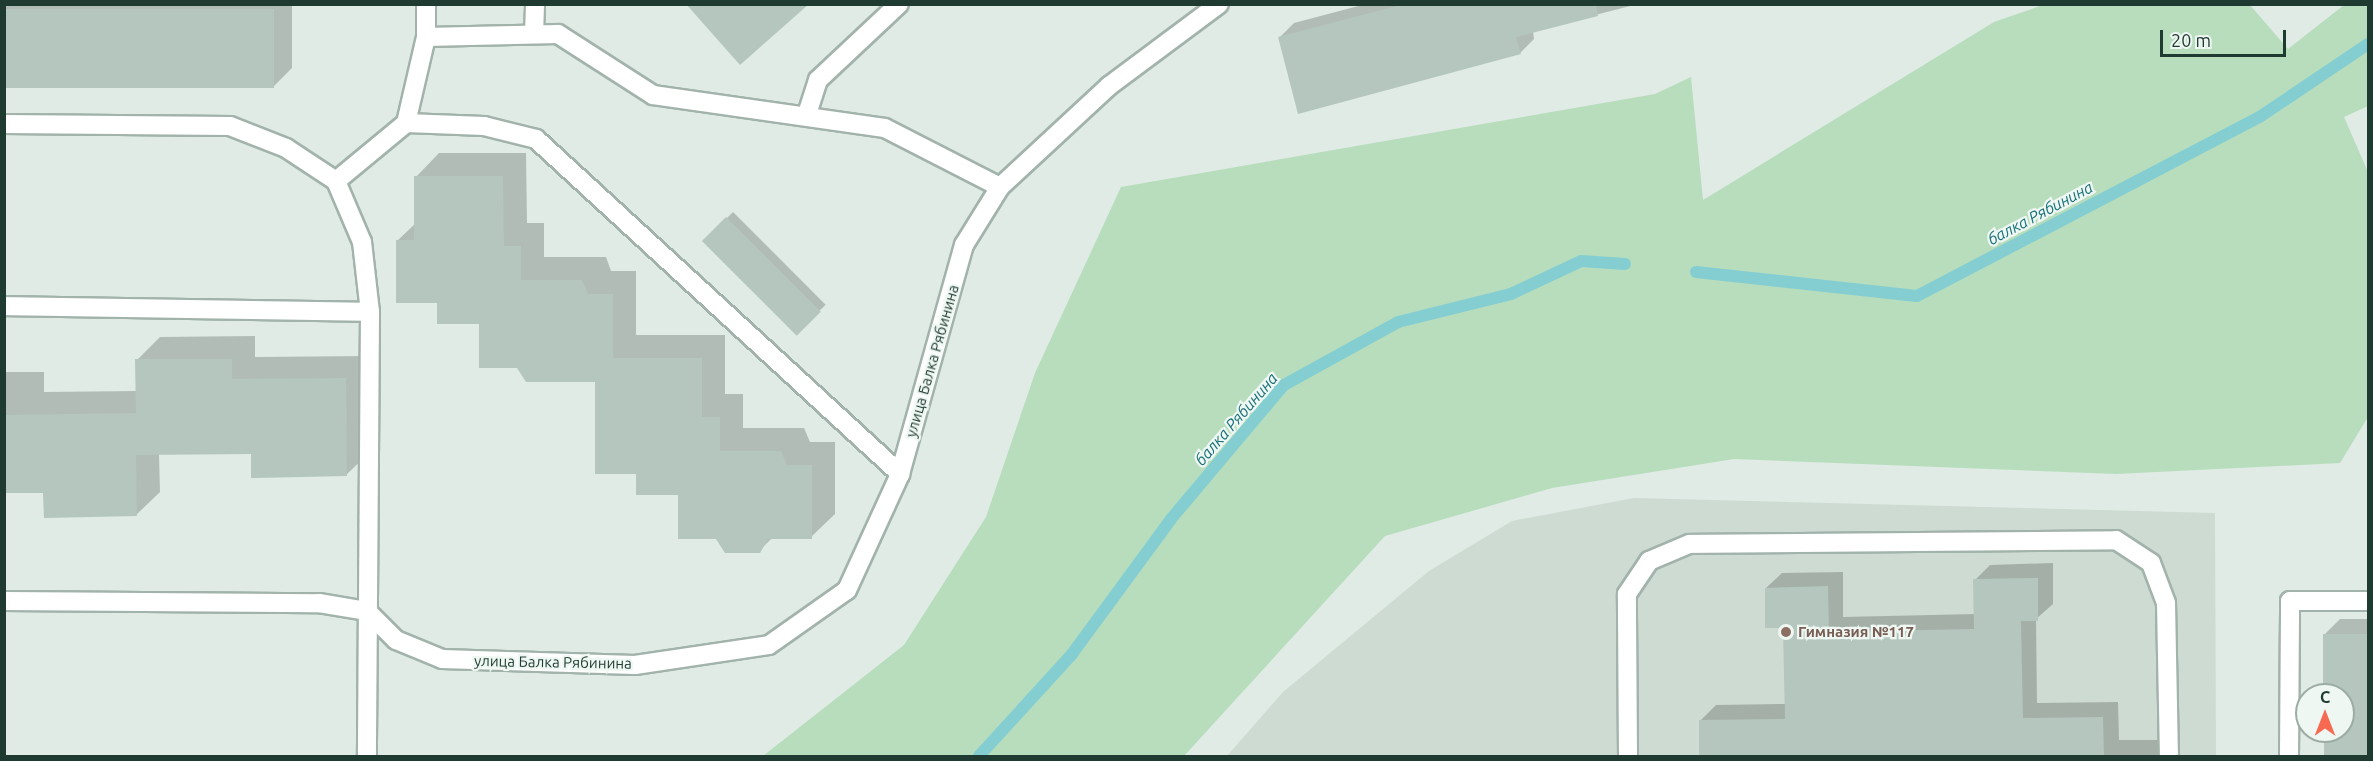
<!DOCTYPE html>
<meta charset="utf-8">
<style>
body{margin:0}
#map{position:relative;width:2373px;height:761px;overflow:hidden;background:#dfebe4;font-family:Ubuntu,sans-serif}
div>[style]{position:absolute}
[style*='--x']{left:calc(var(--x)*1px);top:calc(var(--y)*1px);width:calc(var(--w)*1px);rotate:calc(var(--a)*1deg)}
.built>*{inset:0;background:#cddbd3}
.green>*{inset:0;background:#b7ddbd}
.shadow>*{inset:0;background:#0003;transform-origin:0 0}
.stream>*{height:12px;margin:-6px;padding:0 6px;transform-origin:6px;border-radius:6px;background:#84ced2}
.building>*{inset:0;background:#b4c6bd;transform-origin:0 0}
.roads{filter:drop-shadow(2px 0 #a2b3ab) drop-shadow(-2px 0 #a2b3ab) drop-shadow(0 2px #a2b3ab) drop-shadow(0 -2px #a2b3ab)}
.lane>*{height:18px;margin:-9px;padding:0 9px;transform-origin:9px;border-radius:9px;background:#fff}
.street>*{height:18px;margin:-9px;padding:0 9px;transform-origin:9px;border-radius:9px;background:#fff}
.dots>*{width:16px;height:16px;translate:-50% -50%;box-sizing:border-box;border:3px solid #eff7f3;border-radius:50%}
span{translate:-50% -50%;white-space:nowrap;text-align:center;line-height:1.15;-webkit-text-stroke:4.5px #eff7f3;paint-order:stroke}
.street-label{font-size:15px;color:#1f3b31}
.education-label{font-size:15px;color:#785e54;font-weight:700}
.left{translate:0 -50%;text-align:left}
.water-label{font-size:16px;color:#187279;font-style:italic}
.frame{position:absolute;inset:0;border:6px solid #1f3b31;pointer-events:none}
.north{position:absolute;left:2295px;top:683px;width:60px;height:60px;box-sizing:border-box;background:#eff7f3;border:2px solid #9caca5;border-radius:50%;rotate:0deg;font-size:16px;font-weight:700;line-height:24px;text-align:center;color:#1f3b31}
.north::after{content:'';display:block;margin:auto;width:21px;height:27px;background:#f76951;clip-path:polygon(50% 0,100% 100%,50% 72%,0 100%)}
.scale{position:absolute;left:2160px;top:30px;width:126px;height:27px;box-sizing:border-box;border:3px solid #1f3b31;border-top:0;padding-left:8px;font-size:18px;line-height:21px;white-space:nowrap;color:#1f3b31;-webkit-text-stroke:4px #eff7f3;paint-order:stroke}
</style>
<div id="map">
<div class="built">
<i style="clip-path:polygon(1634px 498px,2215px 513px,2216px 756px,1227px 756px,1283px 692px,1429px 571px,1512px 521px)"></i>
</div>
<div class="green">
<i style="clip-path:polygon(2046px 4px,2250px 5px,2288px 49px,2344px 5px,2368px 5px,2368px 106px,2344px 117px,2368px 172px,2368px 417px,2340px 463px,2116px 474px,1734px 459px,1552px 488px,1385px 536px,1184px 756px,763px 756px,904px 645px,986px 517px,1035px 373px,1121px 187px,1655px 94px,1691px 77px,1703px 200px,1994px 22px)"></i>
</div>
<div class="shadow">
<i style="clip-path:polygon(4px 4px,292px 4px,292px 68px,274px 86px,4px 86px)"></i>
<i style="clip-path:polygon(1366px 4px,1638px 4px,1533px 31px,1534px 39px,1520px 53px,1280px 37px,1294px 23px)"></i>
<i style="clip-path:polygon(439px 153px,526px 153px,527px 223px,544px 223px,544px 257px,606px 257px,611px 271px,636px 271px,636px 335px,725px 335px,725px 394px,743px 394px,743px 428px,804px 428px,810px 442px,835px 442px,835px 514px,811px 537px,773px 537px,759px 551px,717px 537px,680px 494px,638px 472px,596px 380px,518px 366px,481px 323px,439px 301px,397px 241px,416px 223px,416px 177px)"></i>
<i style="left:733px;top:212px;width:131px;height:41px;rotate:45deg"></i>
<i style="clip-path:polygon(255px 336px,255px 357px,369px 356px,370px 452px,346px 475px,252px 453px,159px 454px,160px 492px,136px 515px,45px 491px,4px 492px,4px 372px,44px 372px,44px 392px,137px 391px,137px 360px,160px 337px)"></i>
<i style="clip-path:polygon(2053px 563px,2053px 604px,2036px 619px,2037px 703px,2118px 702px,2119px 740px,2158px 740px,2158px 756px,1701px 756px,1700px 721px,1716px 705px,1786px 704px,1784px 627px,1766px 588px,1782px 573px,1843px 572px,1843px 617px,1976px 614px,1975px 580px,1990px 565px)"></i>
<i style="clip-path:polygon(2340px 619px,2368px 619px,2368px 756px,2326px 756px,2325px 731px,2343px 731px,2343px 695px,2325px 695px,2324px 635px)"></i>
</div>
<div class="stream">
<i style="--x:1696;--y:272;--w:222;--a:6.2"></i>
<i style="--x:1917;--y:296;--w:388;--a:-27.6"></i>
<i style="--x:2261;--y:116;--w:129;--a:-33.9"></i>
<i style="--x:979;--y:756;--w:138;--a:-47.6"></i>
<i style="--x:1072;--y:654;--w:167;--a:-53.7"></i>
<i style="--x:1171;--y:519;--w:175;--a:-49.9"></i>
<i style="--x:1284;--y:385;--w:130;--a:-28.9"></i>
<i style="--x:1398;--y:322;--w:116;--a:-13.9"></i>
<i style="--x:1511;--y:294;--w:77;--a:-25.2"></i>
<i style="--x:1581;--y:261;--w:44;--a:3.9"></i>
</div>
<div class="building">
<i style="clip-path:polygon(686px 4px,809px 4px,740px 65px)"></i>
<i style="clip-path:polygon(1404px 4px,1596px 4px,1598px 16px,1516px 37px,1521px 54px,1298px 114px,1278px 37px)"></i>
<i style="left:4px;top:9px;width:270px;height:79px"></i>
<i style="clip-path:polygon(414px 176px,503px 176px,504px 246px,521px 246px,521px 280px,582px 280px,588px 294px,613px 294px,613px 358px,702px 358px,702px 417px,720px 417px,720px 451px,781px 451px,787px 465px,812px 465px,812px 539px,768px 539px,760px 553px,725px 553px,716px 539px,678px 539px,678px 495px,636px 495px,636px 474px,595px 474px,595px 382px,526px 382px,517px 368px,479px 368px,479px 324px,437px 324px,437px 303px,396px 303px,396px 240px,414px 240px)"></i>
<i style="left:726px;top:217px;width:134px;height:34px;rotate:45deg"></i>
<i style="clip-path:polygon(135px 359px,232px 359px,232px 379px,346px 378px,347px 476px,251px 478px,251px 454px,136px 455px,137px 516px,44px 518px,43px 493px,4px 493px,4px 415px,136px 413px)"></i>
<i style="clip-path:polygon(2038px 578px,2038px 621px,2021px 621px,2023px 718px,2103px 717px,2104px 756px,1699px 756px,1699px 720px,1785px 719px,1783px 628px,1765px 628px,1765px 588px,1828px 586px,1829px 632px,1974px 629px,1973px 579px)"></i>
<i style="clip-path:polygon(2323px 634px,2368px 634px,2368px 756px,2324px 756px,2324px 731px,2343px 731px,2343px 695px,2323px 695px)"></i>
</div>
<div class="roads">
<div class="lane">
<i style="--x:534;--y:34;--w:30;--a:-88"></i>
<i style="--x:426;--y:37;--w:132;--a:-1.3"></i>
<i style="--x:558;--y:34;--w:113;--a:32.7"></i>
<i style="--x:653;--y:95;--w:234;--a:8.1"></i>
<i style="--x:885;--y:128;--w:129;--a:27.2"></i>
<i style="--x:807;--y:114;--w:36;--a:-72"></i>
<i style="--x:818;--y:80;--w:111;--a:-43.2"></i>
<i style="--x:406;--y:123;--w:78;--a:2.2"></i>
<i style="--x:484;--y:126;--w:54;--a:14"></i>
<i style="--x:536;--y:139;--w:495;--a:42.6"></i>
<i style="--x:4;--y:124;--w:226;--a:0.5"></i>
<i style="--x:230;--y:126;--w:60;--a:21.4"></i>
<i style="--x:286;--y:148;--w:60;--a:33.4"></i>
<i style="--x:336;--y:181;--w:66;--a:66.9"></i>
<i style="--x:362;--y:242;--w:70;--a:83.5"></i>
<i style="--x:370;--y:312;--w:444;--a:90.4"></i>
<i style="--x:336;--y:181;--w:91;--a:-39.6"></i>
<i style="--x:406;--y:123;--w:88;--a:-76.9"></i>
<i style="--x:426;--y:37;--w:33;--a:-90"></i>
<i style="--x:4;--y:306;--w:366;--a:0.9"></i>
<i style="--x:1628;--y:756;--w:162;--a:-90.4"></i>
<i style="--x:1627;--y:594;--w:40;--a:-56"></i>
<i style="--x:1649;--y:561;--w:43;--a:-23"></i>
<i style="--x:1689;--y:544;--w:427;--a:-0.5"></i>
<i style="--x:2116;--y:540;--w:42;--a:33.3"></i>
<i style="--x:2151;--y:563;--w:43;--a:69.4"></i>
<i style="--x:2166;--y:603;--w:153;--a:88.9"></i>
<i style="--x:2289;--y:756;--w:155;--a:-89.6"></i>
<i style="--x:2290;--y:601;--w:78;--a:0"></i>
</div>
<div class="street">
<i style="--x:4;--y:601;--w:315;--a:0.4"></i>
<i style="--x:319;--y:603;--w:49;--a:9.5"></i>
<i style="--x:367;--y:611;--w:41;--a:45"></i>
<i style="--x:396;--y:640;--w:50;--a:22.4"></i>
<i style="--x:442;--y:659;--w:193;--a:1.8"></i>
<i style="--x:635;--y:665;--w:135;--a:-8.5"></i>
<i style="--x:769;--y:645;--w:95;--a:-35.2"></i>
<i style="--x:847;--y:590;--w:128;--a:-65.4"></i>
<i style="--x:900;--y:474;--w:238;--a:-74.4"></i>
<i style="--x:964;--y:245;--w:68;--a:-58.2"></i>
<i style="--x:1000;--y:187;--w:149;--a:-42.8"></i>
<i style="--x:1109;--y:86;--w:137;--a:-36.7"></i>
</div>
</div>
<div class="dots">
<i style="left:1786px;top:632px;background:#8d6e63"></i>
</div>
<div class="street-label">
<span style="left:932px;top:361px;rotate:-74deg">улица Балка Рябинина</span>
<span style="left:553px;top:662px;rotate:1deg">улица Балка Рябинина</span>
</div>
<div class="education-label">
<span class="left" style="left:1798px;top:632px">Гимназия №117</span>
</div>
<div class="water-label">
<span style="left:2040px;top:213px;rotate:-28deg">балка Рябинина</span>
<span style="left:1236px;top:419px;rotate:-49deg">балка Рябинина</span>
</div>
<div class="frame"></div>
<div class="north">С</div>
<div class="scale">20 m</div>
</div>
